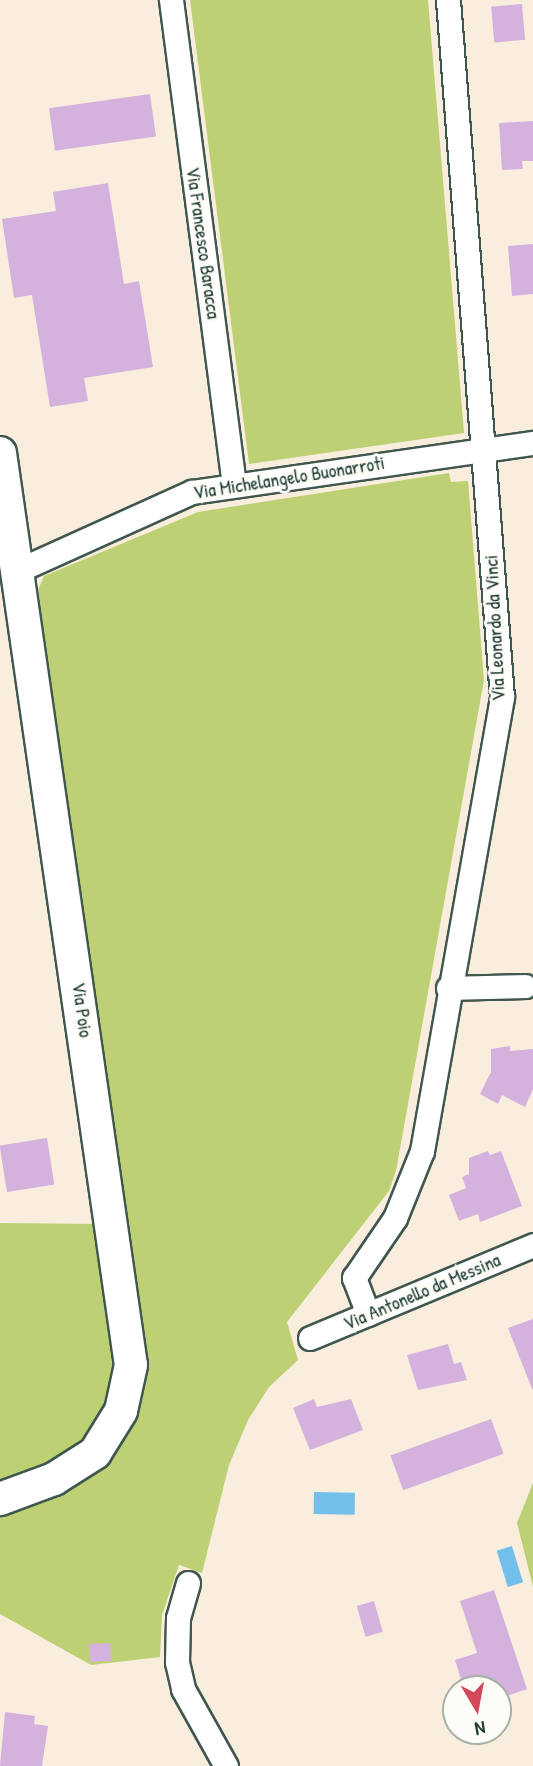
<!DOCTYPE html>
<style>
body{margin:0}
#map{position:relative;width:533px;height:1766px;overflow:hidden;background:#f9edde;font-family:"Patrick Hand",sans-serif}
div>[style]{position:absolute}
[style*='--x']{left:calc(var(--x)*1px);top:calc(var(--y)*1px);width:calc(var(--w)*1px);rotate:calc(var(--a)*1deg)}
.green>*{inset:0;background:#bdd073}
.water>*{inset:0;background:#73bfec;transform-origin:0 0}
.building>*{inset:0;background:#d5b2de;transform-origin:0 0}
.roads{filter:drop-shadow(2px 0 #40574e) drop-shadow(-2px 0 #40574e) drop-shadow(0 2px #40574e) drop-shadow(0 -2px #40574e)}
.street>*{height:23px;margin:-11.5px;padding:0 11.5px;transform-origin:11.5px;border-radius:11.5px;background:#fff}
.secondary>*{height:32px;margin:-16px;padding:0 16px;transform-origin:16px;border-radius:16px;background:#fff}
span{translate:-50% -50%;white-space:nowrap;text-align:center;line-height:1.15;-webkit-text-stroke:6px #fdfcf7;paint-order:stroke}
.street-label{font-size:19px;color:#1f3d34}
.north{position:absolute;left:442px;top:1675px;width:70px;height:70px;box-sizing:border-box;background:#fdfcf7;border:2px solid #a4b0a9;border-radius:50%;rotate:170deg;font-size:19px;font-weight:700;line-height:28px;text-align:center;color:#1f3d34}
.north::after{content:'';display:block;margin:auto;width:24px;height:32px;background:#d1495b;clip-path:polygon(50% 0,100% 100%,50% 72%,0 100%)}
</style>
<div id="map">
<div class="green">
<i style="clip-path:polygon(190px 0,428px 0,464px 433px,249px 464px)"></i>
<i style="clip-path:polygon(449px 473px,451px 482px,468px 481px,484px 680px,396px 1171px,389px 1191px,287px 1322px,298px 1360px,269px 1387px,248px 1420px,229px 1465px,202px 1573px,179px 1565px,162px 1615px,160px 1657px,91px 1665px,0 1614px,0 1514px,64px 1491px,103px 1462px,132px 1420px,145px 1368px,38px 590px,44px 576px,198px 512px)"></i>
<i style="clip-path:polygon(0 1223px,100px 1224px,119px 1349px,110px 1397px,100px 1423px,85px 1444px,70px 1456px,0 1483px)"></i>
<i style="clip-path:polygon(533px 1483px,533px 1587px,517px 1523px)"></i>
</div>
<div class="water">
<i style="left:314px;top:1492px;width:41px;height:22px;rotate:1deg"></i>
<i style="left:512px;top:1546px;width:38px;height:16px;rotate:73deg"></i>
</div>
<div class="building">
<i style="left:522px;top:4px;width:36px;height:31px;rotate:85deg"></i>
<i style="left:150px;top:94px;width:43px;height:102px;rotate:82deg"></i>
<i style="clip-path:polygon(533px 121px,533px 161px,522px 161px,523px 169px,502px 170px,499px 123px)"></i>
<i style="clip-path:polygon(108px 183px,124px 284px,139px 281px,153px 367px,84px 378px,88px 401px,50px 407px,32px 295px,14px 298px,2px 219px,56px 211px,53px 192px)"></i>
<i style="clip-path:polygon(533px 244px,533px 294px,512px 296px,508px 246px)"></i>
<i style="clip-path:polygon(510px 1046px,510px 1051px,533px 1049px,533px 1089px,525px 1107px,502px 1095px,498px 1104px,480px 1094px,491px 1072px,491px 1049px)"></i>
<i style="left:47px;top:1138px;width:47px;height:48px;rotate:81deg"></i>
<i style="clip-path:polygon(488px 1151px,490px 1155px,501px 1151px,522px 1206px,480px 1222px,478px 1214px,459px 1221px,449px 1195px,466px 1188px,462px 1177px,469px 1174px,469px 1158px)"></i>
<i style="clip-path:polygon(533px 1319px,533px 1389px,532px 1389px,508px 1328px)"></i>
<i style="clip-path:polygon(448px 1344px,454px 1364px,461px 1362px,467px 1380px,418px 1390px,407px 1355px)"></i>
<i style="clip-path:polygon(314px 1399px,317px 1407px,351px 1399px,363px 1430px,310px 1450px,293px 1408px)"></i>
<i style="left:491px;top:1419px;width:37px;height:107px;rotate:70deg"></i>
<i style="clip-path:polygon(494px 1590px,527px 1689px,498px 1699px,498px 1689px,464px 1689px,455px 1660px,477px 1653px,460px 1601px)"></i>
<i style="left:374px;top:1601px;width:32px;height:18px;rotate:74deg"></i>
<i style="left:110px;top:1643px;width:18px;height:21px;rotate:87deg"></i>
<i style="clip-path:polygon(5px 1712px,35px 1716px,34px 1724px,48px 1726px,42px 1766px,0 1766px)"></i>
</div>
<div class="roads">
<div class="street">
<i style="--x:171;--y:0;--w:489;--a:82.6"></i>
<i style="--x:19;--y:570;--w:190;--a:-24.3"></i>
<i style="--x:192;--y:492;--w:345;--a:-8.2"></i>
<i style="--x:448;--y:988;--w:77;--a:-1.5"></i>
<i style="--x:368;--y:1314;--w:39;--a:-111"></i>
<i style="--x:354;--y:1278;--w:73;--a:-55.7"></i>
<i style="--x:395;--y:1218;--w:72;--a:-68.1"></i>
<i style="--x:422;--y:1151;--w:461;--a:-80"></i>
<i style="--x:502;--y:697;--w:699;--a:-94.43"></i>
<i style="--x:310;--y:1338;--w:242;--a:-22.6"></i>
<i style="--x:188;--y:1583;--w:36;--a:106"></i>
<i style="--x:178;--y:1618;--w:44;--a:91.3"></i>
<i style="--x:177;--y:1662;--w:28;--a:77"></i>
<i style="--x:183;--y:1689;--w:88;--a:60.8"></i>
</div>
<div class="secondary">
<i style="--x:0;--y:453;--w:921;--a:81.83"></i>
<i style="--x:131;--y:1365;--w:47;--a:102.3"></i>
<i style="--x:121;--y:1411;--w:49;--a:121.8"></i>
<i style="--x:95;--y:1453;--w:49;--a:147.6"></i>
<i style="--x:54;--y:1479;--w:58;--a:159.7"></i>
</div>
</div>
<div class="street-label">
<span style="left:203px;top:243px;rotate:82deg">Via Francesco Baracca</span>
<span style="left:289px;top:478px;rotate:-9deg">Via Michelangelo Buonarroti</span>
<span style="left:495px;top:628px;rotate:-93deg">Via Leonardo da Vinci</span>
<span style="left:82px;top:1010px;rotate:82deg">Via Poio</span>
<span style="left:422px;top:1292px;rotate:-23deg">Via Antonello da Messina</span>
</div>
<div class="north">N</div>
</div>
